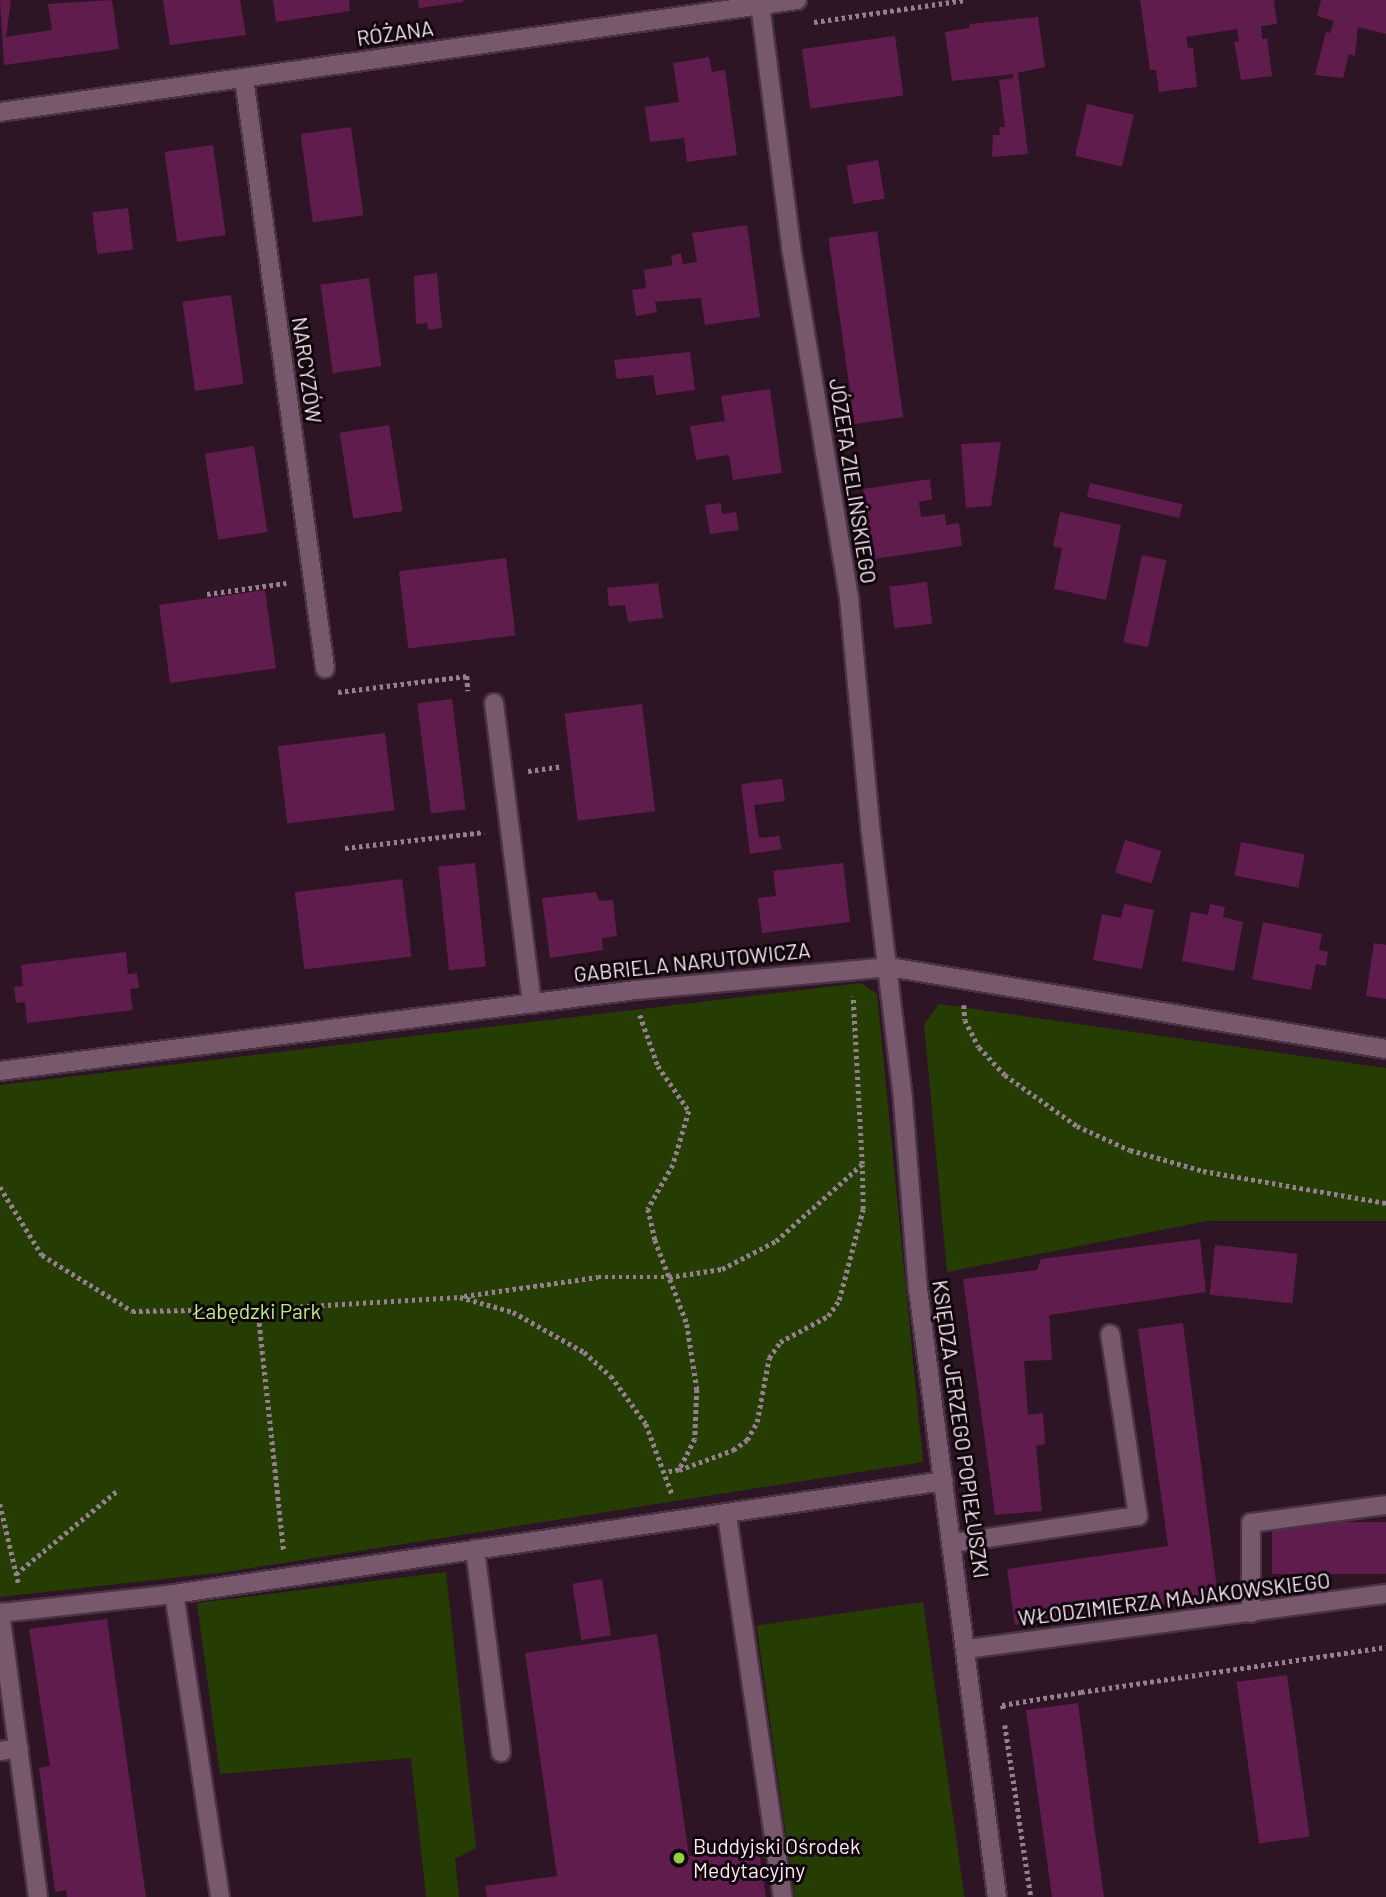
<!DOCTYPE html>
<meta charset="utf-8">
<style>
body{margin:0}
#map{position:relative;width:1386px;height:1897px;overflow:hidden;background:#2d1525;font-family:Barlow,sans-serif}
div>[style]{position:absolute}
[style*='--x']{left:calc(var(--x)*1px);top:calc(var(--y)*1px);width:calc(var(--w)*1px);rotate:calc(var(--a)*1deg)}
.green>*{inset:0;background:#253d02;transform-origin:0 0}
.building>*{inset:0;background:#611c4e;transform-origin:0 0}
.path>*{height:4.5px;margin-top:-2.25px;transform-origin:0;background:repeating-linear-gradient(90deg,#95808d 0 3.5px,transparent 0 7px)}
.roads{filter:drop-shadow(2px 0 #4a3342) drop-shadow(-2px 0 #4a3342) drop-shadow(0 2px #4a3342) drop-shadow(0 -2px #4a3342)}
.minor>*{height:18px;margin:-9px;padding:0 9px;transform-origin:9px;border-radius:9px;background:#78586c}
.dots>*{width:19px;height:19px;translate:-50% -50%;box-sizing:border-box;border:4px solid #0f050b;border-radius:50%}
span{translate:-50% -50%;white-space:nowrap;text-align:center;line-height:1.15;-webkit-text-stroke:6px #0f050b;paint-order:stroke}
.street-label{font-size:21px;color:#fbeaf4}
.park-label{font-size:21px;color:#baef84}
.poi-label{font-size:21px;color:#fbeaf4}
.left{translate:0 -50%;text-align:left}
</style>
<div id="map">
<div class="green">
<i style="clip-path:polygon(861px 983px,877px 994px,923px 1462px,226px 1572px,0 1597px,0 1085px)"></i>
<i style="clip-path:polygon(939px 1004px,1386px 1068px,1386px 1221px,1207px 1221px,947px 1272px,924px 1024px)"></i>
<i style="clip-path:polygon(446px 1572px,476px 1848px,455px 1859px,459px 1897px,426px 1897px,411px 1758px,220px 1774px,197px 1603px)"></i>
<i style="left:923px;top:1602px;width:298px;height:168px;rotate:82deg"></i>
</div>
<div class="building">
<i style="clip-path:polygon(0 0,11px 0,6px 37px,52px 30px,48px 4px,112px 0,119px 49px,4px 65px)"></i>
<i style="clip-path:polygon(163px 0,240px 0,246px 35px,170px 45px)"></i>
<i style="clip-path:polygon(273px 0,349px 0,350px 11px,276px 22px)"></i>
<i style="clip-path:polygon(418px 0,463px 0,463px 2px,419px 8px)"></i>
<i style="clip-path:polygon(1140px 0,1274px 0,1277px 24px,1261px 26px,1262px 39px,1267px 38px,1272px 76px,1241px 80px,1234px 42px,1239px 42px,1237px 29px,1212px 33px,1186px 37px,1188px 48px,1193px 48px,1197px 87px,1159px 92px,1156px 70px,1150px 70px)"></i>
<i style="clip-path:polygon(1321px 0,1386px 0,1386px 34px,1358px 27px,1355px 56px,1349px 54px,1343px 78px,1315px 75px,1326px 32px,1330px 33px,1334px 21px,1317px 16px)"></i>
<i style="clip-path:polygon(1038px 17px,1045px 67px,1013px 74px,1018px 73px,1028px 154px,992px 157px,993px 135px,1000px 135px,999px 127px,1005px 127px,999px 80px,1013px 78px,1013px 74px,952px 81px,945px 32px,969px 28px,970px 24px)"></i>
<i style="left:895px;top:36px;width:60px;height:94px;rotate:82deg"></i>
<i style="clip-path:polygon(709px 57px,712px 72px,725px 70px,737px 155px,687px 162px,684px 138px,650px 142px,645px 107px,679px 102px,673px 63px)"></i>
<i style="left:1087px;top:104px;width:48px;height:53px;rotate:13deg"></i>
<i style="left:351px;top:127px;width:89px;height:51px;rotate:82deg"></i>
<i style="left:213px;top:145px;width:91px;height:49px;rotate:82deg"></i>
<i style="left:878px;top:160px;width:39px;height:32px;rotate:80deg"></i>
<i style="left:128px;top:208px;width:42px;height:36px;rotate:83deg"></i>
<i style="clip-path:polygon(747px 225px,760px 317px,705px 325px,701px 298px,655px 302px,657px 312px,636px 316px,632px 290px,646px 288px,644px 270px,673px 265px,671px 256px,681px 253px,683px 264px,697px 262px,692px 233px)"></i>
<i style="left:877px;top:231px;width:188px;height:49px;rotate:82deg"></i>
<i style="clip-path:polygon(437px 273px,442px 328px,428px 330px,427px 323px,416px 324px,414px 276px)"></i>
<i style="left:369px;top:278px;width:89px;height:49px;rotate:82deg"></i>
<i style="left:231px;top:295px;width:90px;height:49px;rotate:82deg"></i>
<i style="clip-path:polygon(690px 352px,695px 390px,656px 395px,653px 375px,617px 379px,614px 360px)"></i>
<i style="clip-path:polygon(770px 389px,782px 473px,733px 480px,729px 455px,696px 460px,690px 426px,725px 421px,721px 396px)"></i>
<i style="left:389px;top:425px;width:87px;height:50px;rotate:81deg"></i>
<i style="clip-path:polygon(1001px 442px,991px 506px,966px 508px,961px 444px)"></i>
<i style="left:254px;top:446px;width:87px;height:50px;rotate:81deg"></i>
<i style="clip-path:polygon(930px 479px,932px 499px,919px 502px,921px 517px,945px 514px,946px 525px,959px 523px,962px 546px,874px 559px,863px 489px)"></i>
<i style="left:1090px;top:483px;width:95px;height:14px;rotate:13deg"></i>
<i style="clip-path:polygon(721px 503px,722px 514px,736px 512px,739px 530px,710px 534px,705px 505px)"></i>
<i style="clip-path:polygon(1060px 512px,1121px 525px,1106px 600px,1054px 589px,1062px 548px,1053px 547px)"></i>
<i style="left:1142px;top:555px;width:25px;height:89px;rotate:12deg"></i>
<i style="left:506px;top:558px;width:78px;height:108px;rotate:83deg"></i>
<i style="left:927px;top:582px;width:42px;height:38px;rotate:83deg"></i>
<i style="clip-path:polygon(658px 583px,663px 618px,628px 622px,625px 605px,609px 606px,607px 588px)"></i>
<i style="left:265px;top:590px;width:79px;height:107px;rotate:82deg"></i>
<i style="left:452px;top:699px;width:111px;height:35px;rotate:83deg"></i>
<i style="left:642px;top:704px;width:108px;height:78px;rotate:83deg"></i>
<i style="left:385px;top:733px;width:78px;height:108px;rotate:83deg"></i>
<i style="clip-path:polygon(782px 779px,785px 801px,754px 805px,759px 838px,779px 836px,782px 849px,750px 854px,741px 784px)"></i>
<i style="left:1125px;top:840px;width:38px;height:34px;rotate:17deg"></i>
<i style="left:1241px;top:842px;width:65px;height:34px;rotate:11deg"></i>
<i style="left:475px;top:863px;width:104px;height:37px;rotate:84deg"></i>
<i style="clip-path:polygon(843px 863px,850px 922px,762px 933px,758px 898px,776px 896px,773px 871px)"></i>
<i style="left:402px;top:879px;width:78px;height:108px;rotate:83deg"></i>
<i style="clip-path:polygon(596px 892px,599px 901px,613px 900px,617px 936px,602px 938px,603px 950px,550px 958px,542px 898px)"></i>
<i style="clip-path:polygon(1124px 904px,1154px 910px,1142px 969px,1093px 960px,1102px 914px,1121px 918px)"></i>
<i style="clip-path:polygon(1210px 904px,1225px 907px,1223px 917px,1243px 922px,1234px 971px,1182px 961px,1191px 912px,1208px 915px)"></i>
<i style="clip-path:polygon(1263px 922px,1322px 934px,1319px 950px,1328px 952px,1326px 966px,1316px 964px,1311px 990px,1252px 979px)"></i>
<i style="clip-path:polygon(1374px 943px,1386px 945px,1386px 999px,1366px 996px)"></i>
<i style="clip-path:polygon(126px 952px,128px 974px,137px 973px,139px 988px,130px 989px,133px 1010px,27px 1023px,25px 1002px,16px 1003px,14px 987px,23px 986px,21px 965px)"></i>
<i style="clip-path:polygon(1200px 1239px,1206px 1292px,1049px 1315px,1052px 1360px,1024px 1361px,1028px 1415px,1043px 1413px,1045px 1444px,1036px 1446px,1042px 1511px,995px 1515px,963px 1279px,1037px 1270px,1041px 1259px)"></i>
<i style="left:1215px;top:1245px;width:83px;height:50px;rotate:6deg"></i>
<i style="clip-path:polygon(1183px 1323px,1218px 1597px,1015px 1625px,1007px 1569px,1168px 1546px,1138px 1329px)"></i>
<i style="left:1386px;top:1522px;width:52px;height:114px;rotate:90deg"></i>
<i style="left:602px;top:1579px;width:57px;height:30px;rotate:81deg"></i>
<i style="clip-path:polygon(107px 1619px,146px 1897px,67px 1897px,66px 1890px,55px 1892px,39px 1768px,50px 1766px,29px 1629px)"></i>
<i style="clip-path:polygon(657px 1634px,689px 1856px,758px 1846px,766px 1897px,487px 1897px,485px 1886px,557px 1876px,525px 1653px)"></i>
<i style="left:1287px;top:1675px;width:163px;height:51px;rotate:82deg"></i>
<i style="clip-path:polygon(1078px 1703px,1096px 1839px,1104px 1897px,1052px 1897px,1045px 1846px,1026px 1710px)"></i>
</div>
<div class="path">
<i style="--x:814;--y:22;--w:153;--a:-8.3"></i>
<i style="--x:207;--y:594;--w:80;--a:-7.9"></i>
<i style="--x:338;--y:692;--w:130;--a:-7.1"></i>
<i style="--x:467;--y:676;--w:15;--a:86"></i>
<i style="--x:528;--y:771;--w:34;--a:-8"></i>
<i style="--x:345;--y:848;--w:140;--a:-6.6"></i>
<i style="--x:964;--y:1005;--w:15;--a:86"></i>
<i style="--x:965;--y:1020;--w:30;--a:63"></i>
<i style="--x:979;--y:1047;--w:38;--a:47"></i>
<i style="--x:1005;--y:1075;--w:88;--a:35.3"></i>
<i style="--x:1077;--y:1126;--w:58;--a:24.4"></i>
<i style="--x:1130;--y:1150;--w:76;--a:16"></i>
<i style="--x:1203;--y:1171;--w:186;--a:9.9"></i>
<i style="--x:640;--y:1015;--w:54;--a:70.6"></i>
<i style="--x:658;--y:1066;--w:55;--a:55.4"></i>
<i style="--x:689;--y:1111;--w:56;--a:106.5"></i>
<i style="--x:673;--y:1165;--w:51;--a:119.6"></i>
<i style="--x:648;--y:1209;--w:32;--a:77"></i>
<i style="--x:655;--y:1240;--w:90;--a:69.1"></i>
<i style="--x:687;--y:1324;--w:66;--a:81.3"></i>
<i style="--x:697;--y:1389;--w:50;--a:92.3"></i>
<i style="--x:695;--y:1439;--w:35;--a:117"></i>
<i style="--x:679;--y:1470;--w:12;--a:171"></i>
<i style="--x:0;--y:1187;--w:80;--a:58.3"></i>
<i style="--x:42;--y:1255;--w:106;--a:31.9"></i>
<i style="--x:132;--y:1311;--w:126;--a:-0.9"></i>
<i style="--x:258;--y:1309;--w:202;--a:-3.4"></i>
<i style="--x:460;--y:1297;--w:55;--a:15.8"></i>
<i style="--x:513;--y:1312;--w:81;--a:29.4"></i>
<i style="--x:584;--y:1352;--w:36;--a:42"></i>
<i style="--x:611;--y:1376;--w:59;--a:53.9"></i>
<i style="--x:646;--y:1424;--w:75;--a:69.6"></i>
<i style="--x:464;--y:1296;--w:135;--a:-8.1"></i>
<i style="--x:598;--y:1277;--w:71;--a:0"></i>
<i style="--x:669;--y:1277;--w:54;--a:-8.6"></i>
<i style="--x:722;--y:1269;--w:61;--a:-27.4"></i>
<i style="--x:776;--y:1241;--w:115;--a:-41.8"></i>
<i style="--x:862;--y:1164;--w:168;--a:-93.1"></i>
<i style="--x:258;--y:1309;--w:244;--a:83.9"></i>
<i style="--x:679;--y:1470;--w:58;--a:-20.3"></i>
<i style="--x:733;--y:1450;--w:17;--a:-36"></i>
<i style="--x:747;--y:1440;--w:21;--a:-61"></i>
<i style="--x:757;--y:1422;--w:65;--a:-79.4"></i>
<i style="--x:769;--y:1358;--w:19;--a:-55"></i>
<i style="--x:780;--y:1342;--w:55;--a:-28.4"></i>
<i style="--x:828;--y:1316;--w:19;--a:-55"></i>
<i style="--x:839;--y:1300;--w:94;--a:-75.2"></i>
<i style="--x:863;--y:1209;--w:44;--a:-91.3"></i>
<i style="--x:0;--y:1504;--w:83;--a:76.8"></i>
<i style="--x:16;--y:1574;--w:132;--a:-39.5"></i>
<i style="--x:1003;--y:1709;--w:4;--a:-104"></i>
<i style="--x:1002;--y:1705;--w:80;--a:-9.3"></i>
<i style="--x:1081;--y:1692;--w:308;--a:-8.4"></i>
<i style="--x:1005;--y:1725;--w:174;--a:81.4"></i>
</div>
<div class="roads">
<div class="minor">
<i style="--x:760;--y:4;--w:245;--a:82.7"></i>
<i style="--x:791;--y:247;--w:356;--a:80.6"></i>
<i style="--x:849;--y:598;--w:229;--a:84.7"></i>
<i style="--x:870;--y:826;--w:276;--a:83.1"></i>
<i style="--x:903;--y:1100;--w:190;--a:85.5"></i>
<i style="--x:918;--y:1289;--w:613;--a:82.6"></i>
<i style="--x:244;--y:78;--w:596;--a:82.18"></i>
<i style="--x:0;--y:112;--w:805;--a:-8"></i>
<i style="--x:494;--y:703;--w:303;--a:82.8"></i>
<i style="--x:0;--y:1071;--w:641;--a:-7.26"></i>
<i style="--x:636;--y:990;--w:254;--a:-5.2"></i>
<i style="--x:889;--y:967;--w:504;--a:9.37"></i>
<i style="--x:727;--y:1515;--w:386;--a:81.7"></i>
<i style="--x:953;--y:1543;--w:187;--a:-8.3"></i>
<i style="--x:1138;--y:1516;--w:184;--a:-98.7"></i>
<i style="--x:475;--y:1549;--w:205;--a:82.7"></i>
<i style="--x:1251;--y:1613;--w:90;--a:-90"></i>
<i style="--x:1251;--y:1523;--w:136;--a:-7.6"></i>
<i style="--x:967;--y:1649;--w:423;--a:-7.5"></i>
<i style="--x:0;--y:1751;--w:19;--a:-9"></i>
<i style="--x:38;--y:1897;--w:287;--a:-97.6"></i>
<i style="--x:0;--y:1613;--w:175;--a:-6.2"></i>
<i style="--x:220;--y:1897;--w:306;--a:-98.6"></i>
<i style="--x:174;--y:1594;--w:778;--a:-8.35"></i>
</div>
</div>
<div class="dots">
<i style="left:679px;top:1858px;background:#8fcd42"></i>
</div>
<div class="street-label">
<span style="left:395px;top:33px;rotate:-8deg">RÓŻANA</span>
<span style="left:307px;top:370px;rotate:82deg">NARCYZÓW</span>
<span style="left:853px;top:481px;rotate:81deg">JÓZEFA ZIELIŃSKIEGO</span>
<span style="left:692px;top:962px;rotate:-6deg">GABRIELA NARUTOWICZA</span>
<span style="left:961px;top:1429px;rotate:82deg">KSIĘDZA JERZEGO POPIEŁUSZKI</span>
<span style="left:1174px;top:1599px;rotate:-7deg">WŁODZIMIERZA MAJAKOWSKIEGO</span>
</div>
<div class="park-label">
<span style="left:257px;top:1311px">Łabędzki Park</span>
</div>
<div class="poi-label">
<span class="left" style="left:693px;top:1858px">Buddyjski Ośrodek<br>Medytacyjny</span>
</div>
</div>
